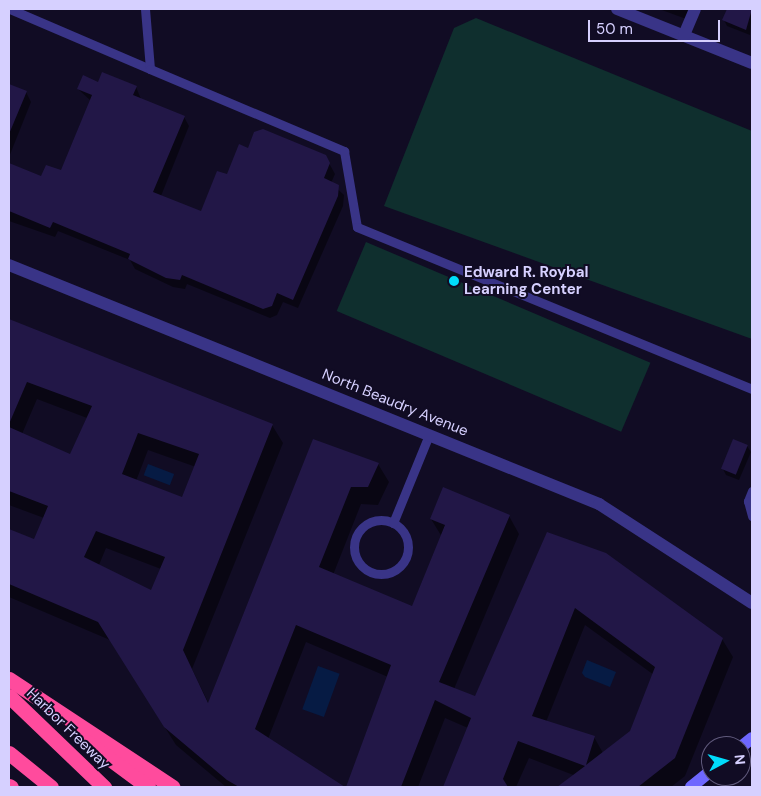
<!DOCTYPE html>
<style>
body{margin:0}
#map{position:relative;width:761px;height:796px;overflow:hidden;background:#110c24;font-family:"DM Sans",sans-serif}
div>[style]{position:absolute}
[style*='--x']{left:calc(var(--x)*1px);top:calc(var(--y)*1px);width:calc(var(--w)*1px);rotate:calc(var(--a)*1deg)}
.green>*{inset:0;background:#0f2f2e;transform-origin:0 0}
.water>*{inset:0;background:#061b44;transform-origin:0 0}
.shadow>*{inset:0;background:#0007}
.building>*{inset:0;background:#221747;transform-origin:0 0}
.service>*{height:9px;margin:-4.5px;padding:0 4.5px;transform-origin:4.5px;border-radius:4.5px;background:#393487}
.service>.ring{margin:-4.5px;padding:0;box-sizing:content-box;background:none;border:9px solid #393487;border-radius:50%}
.minor>*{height:12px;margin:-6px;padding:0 6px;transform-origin:6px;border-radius:6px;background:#393487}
.tertiary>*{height:12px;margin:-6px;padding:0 6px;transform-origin:6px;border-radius:6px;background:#393487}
.secondary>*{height:12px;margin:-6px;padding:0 6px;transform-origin:6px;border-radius:6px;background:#6e67ff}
.motorway>*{height:15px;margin:-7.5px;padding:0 7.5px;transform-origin:7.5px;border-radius:7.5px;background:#ff4b9d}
.dots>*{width:14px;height:14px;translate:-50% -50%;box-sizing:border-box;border:2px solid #110c24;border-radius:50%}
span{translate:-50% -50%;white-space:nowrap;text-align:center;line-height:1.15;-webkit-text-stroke:4px #110c24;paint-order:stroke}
.poi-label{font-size:15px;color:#d6d0ff;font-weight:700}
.left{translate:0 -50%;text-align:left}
.street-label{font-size:15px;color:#d6d0ff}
.frame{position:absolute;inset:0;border:10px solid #d6d0ff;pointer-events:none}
.north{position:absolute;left:701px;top:736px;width:50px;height:50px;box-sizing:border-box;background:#110c24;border:1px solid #605a7c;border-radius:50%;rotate:84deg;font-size:14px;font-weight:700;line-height:20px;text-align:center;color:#d6d0ff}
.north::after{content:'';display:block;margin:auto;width:18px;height:22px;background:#00dcfb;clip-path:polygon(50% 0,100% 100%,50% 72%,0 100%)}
.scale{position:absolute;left:588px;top:20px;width:132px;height:22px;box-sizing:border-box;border:2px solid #d6d0ff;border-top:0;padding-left:6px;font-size:15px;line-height:18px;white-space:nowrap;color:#d6d0ff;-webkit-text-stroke:4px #110c24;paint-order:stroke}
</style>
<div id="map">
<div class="green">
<i style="clip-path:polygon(476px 18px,752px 131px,752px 339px,384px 206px,454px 28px)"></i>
<i style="left:366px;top:242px;width:309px;height:75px;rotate:23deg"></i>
</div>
<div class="water">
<i style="left:148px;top:464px;width:28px;height:12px;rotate:21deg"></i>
<i style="clip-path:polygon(587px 660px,616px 672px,610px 687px,585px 677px,582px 673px)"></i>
<i style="left:318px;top:666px;width:23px;height:46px;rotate:20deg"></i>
</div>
<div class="shadow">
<i style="clip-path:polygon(659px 9px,694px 9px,689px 20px)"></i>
<i style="clip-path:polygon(728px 9px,752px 9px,750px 35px,727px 26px,724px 20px)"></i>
<i style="clip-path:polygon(98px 83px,136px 87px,141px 99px,184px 117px,189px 126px,161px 196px,201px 213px,248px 149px,325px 156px,335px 174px,331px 183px,344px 195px,343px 206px,298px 308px,283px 302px,277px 315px,270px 318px,187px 284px,185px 289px,173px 287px,135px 269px,130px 260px,58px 231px,55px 237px,9px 221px,9px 164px,42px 178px,62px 172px,91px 101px,78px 89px)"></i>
<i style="clip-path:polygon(9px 86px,26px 92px,31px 102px,9px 157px)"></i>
<i style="clip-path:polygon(evenodd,9px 320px,272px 425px,283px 443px,192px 669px,209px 704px,314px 441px,378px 464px,389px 482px,378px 505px,361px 504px,333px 575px,412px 608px,442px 537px,431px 519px,509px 516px,519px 534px,454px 689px,476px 698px,606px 554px,722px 639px,733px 657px,685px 776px,671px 787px,563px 787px,576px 776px,529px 758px,516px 787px,444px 787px,468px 728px,445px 718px,418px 787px,347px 787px,388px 677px,306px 642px,268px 739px,343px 787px,226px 787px,176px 745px,110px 640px,9px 597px,9px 530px,35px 541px,44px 518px,9px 505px,9px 320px,37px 399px,87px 418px,70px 456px,22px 434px,37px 399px,9px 320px,148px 450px,196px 467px,183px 498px,136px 481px,148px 450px,9px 320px,106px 548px,161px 569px,151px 592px,99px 565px,106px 548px,9px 320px,585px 625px,654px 675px,631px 732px,603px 753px,594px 737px,546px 722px,585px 625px)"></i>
<i style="clip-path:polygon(747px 446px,751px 452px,739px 480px,726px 475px,723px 469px)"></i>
</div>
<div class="building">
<i style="clip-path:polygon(727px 9px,752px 9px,746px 30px,722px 20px)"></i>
<i style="clip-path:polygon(102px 72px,137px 86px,133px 95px,185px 116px,153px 192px,201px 211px,217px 171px,227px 174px,239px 144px,248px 148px,254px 132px,263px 129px,326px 155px,330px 163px,324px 178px,339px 185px,338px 196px,293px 300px,277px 293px,272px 306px,263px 309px,182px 275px,180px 280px,166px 278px,128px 259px,130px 254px,53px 222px,50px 228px,9px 211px,9px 163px,41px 176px,46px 165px,61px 170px,92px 95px,77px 89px,83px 75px,98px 82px)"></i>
<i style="clip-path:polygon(9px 84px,27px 91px,9px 134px)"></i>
<i style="clip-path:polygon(evenodd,9px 319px,273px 424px,183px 650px,208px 703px,313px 439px,379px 463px,368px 487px,351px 487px,319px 567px,412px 606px,445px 525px,430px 519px,443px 487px,510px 515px,439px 682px,475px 696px,547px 532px,606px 553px,723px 638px,675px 758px,638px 787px,557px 787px,585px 766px,518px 741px,503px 779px,508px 787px,443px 787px,471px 718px,435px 700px,401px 787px,346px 787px,391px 665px,296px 625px,255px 729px,345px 787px,239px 787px,227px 780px,164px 727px,98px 622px,9px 584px,9px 529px,34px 539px,48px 506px,9px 491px,9px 427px,70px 454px,92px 406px,27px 382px,9px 424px,9px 319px,138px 433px,199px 454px,182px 497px,122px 474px,138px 433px,9px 319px,96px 531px,165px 557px,151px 590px,84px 557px,96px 531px,9px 319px,575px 608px,655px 667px,630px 731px,586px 765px,595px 736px,532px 716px,575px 608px)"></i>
<i style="left:733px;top:439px;width:16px;height:32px;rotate:22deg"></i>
</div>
<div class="service">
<i style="--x:10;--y:9;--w:152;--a:23.2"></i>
<i style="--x:145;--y:9;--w:60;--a:85.2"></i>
<i style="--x:150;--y:69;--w:211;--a:22.9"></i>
<i style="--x:344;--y:151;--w:77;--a:80.3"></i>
<i style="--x:357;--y:227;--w:427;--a:22.3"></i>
<i style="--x:752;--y:491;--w:11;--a:112"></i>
<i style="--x:748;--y:501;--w:16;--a:75"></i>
<i class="ring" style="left:354px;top:520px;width:45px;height:45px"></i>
<i style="--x:393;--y:523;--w:95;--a:-67.8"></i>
</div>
<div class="minor">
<i style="--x:617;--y:9;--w:145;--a:21.8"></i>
<i style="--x:684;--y:35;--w:28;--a:-67"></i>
</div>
<div class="tertiary">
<i style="--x:9;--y:265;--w:637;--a:22.05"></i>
<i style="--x:599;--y:504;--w:182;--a:32.9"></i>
</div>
<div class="secondary">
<i style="--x:741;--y:747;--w:14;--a:-39"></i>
<i style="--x:691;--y:787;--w:26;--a:-39"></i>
</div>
<div class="motorway">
<i style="--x:9;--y:679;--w:196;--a:33.4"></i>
<i style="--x:9;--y:696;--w:132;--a:43.8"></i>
<i style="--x:87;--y:742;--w:76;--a:36.4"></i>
<i style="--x:9;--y:753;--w:54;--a:39"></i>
<i style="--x:9;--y:786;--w:2;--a:27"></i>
</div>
<div class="dots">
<i style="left:454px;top:281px;background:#00dcfb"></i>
</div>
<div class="poi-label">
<span class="left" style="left:464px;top:281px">Edward R. Roybal<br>Learning Center</span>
</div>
<div class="street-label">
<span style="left:395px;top:403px;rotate:22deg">North Beaudry Avenue</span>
<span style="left:68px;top:729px;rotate:44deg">Harbor Freeway</span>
</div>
<div class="frame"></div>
<div class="north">N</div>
<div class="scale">50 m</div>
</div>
